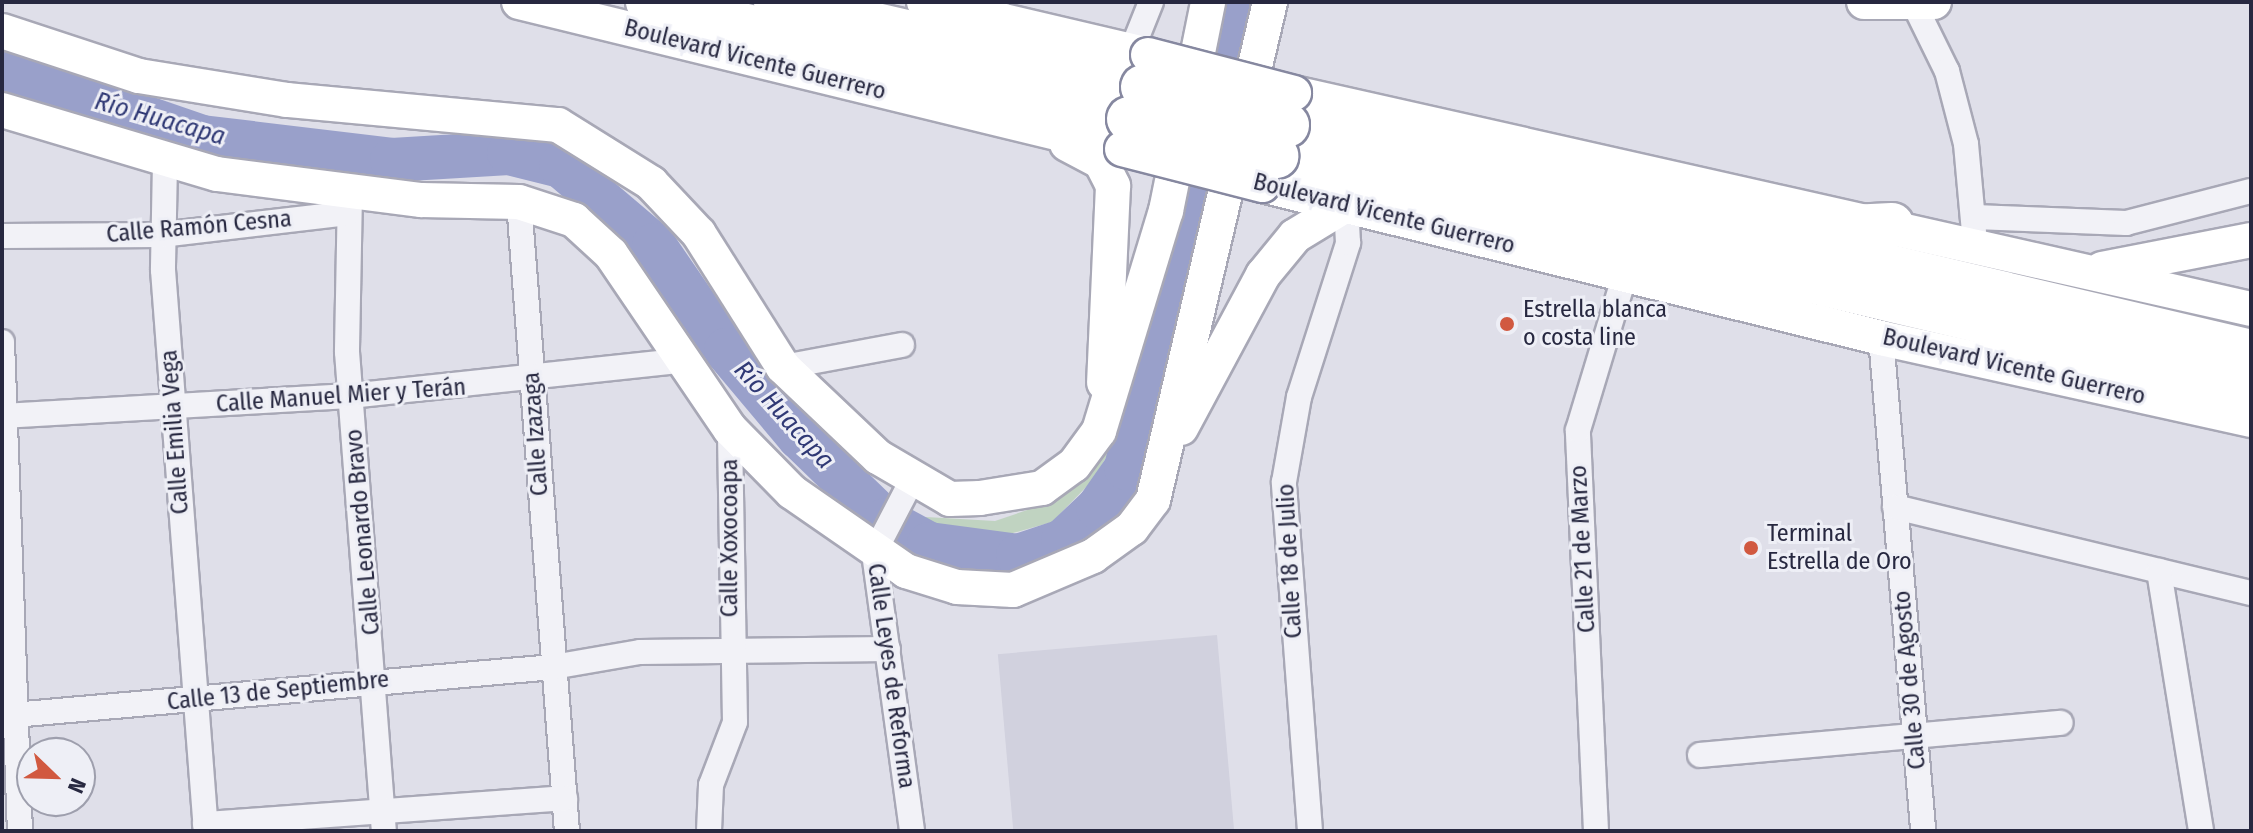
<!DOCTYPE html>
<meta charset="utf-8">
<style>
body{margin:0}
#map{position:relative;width:2253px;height:833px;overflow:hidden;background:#dfdfe9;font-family:"Fira Sans Condensed",sans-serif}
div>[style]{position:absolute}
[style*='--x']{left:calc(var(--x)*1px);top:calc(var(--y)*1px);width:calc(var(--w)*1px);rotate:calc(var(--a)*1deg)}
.built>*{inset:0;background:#d1d1de;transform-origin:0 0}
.green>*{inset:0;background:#c0d3c1}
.river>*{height:44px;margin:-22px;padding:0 22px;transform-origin:22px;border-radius:22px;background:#99a0ca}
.roads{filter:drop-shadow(2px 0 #a8a8b6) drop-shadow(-2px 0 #a8a8b6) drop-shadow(0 2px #a8a8b6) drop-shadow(0 -2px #a8a8b6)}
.street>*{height:24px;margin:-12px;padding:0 12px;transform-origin:12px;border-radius:12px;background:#f2f2f7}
.secondary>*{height:34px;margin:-17px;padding:0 17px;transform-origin:17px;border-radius:17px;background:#fff}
.highway>*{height:44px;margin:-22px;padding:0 22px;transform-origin:22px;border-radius:22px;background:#fff}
.bridges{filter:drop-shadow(2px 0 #8688a0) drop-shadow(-2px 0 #8688a0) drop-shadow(0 2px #8688a0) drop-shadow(0 -2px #8688a0)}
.secondary-bridge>*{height:34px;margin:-17px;padding:0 17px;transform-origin:17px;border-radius:17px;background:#fff}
.highway-bridge>*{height:44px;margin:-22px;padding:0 22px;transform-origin:22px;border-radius:22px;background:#fff}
.dots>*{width:22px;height:22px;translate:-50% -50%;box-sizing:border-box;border:4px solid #eeeff6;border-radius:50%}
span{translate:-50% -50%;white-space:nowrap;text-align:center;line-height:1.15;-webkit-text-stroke:6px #eeeff6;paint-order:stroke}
.street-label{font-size:24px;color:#272840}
.poi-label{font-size:24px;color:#272840}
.left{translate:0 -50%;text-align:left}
.water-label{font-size:26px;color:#303975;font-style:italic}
.frame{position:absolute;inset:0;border:4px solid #272840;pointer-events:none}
.north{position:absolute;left:16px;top:737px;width:80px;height:80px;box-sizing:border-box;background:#eeeff6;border:2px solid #9e9fad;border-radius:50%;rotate:113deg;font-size:22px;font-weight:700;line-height:32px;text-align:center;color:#272840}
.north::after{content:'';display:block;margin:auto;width:28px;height:36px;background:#d15940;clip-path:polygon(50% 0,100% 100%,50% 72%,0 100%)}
</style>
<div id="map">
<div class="built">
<i style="left:1217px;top:635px;width:197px;height:220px;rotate:85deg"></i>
</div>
<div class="green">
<i style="clip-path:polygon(1139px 364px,1120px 435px,1091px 482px,1052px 522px,1006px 535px,921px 528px,926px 517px,995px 521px,1048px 503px,1126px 398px)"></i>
<i style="clip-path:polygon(1171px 387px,1161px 456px,1123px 521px,1014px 588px,944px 568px,1025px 572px,1090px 533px,1125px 485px)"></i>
</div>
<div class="river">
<i style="--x:2;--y:68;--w:212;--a:19"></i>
<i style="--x:202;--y:137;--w:191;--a:6.9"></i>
<i style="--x:392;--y:160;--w:117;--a:-3.4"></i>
<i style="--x:509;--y:153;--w:54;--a:14"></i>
<i style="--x:561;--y:166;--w:122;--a:40.3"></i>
<i style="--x:654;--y:245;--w:127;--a:55.6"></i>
<i style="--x:726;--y:350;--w:114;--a:50"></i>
<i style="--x:799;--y:437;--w:120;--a:44"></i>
<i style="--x:885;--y:520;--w:50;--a:28.6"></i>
<i style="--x:929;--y:544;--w:90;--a:7.7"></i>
<i style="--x:1018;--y:556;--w:47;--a:-18.4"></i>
<i style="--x:1063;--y:541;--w:48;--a:-43.3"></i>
<i style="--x:1098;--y:508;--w:49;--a:-55"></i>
<i style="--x:1126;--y:468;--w:479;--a:-76.5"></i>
</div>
<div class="roads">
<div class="street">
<i style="--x:1913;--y:2;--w:77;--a:63.8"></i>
<i style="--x:1947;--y:71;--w:75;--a:75.4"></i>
<i style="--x:1966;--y:144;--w:88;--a:84.8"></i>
<i style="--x:1131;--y:52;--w:54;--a:-68.2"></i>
<i style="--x:165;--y:162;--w:108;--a:91.1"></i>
<i style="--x:163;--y:270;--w:563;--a:85.62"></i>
<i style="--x:350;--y:193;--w:159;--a:91.1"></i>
<i style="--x:347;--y:352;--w:480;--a:85.6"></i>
<i style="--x:519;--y:202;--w:631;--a:85.64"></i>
<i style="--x:1975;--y:217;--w:151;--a:2.3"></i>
<i style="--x:2126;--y:223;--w:129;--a:-14.4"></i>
<i style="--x:2;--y:236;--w:159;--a:-0.4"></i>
<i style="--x:161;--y:235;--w:188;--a:-6.7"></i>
<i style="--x:1881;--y:338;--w:495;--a:85.1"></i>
<i style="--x:2;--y:342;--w:489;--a:87.9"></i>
<i style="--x:783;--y:367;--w:121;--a:-10.5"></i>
<i style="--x:2;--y:416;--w:349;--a:-3.3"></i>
<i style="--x:350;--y:396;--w:332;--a:-6.1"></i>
<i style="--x:911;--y:482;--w:80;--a:117.5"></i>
<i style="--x:874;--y:553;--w:281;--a:82.2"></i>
<i style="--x:1895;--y:507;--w:366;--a:13.6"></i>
<i style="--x:2159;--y:571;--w:263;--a:80.8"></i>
<i style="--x:2;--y:716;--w:553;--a:-5.08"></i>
<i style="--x:553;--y:667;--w:88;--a:-9.8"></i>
<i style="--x:640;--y:652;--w:248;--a:-0.7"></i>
<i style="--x:1700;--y:755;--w:362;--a:-5.1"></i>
<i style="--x:205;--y:824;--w:361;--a:-4.1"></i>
<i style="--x:709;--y:831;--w:46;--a:-87.5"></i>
<i style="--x:711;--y:785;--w:67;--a:-69.1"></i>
<i style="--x:735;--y:722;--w:293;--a:-91"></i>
<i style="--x:1310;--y:831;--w:350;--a:-94.3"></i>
<i style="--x:1284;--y:482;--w:86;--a:-80"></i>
<i style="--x:1299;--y:397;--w:162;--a:-72.3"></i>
<i style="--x:1348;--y:243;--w:38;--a:-93"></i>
<i style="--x:1596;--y:831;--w:401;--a:-92.6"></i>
<i style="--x:1578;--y:430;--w:163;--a:-73.2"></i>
</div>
<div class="secondary">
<i style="--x:519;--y:2;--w:621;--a:13.7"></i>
<i style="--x:924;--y:2;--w:230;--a:13.3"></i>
<i style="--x:1864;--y:2;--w:70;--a:0"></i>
<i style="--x:2;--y:31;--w:144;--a:18.2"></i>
<i style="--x:139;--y:76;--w:150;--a:9.2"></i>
<i style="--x:287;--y:100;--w:272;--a:5.3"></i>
<i style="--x:558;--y:125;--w:110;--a:31.9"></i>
<i style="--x:651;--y:183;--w:70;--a:46.7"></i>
<i style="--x:699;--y:234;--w:157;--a:57.7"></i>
<i style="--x:783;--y:367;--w:131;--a:43.5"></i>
<i style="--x:878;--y:457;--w:83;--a:30.3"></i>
<i style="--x:950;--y:499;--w:30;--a:-2"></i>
<i style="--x:980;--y:498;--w:63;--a:-9.2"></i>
<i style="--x:1042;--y:488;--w:39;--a:-36"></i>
<i style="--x:1074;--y:465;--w:42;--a:-53.7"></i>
<i style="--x:1099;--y:431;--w:230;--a:-73.1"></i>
<i style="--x:1166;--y:211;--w:213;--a:-78.6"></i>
<i style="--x:1294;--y:93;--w:981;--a:12.72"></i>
<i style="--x:2;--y:110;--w:224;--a:16.6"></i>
<i style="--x:217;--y:174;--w:206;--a:7.3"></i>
<i style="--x:421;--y:200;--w:98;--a:1.2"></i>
<i style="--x:519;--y:202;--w:58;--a:18.1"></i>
<i style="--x:574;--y:220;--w:50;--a:42.6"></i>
<i style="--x:611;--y:254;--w:212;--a:55.8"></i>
<i style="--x:730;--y:429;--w:88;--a:45.5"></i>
<i style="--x:792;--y:492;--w:139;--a:34.7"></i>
<i style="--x:906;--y:571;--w:53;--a:17.4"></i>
<i style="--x:957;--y:587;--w:56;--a:3.1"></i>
<i style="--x:1013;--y:590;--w:87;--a:-23"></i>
<i style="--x:1093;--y:556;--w:48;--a:-35.7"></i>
<i style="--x:1132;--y:528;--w:35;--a:-53"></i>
<i style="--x:1153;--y:500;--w:512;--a:-76.78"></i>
<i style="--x:1067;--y:144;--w:38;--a:28"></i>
<i style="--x:1101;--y:162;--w:27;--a:63"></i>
<i style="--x:1113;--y:186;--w:197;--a:92.6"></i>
<i style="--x:1262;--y:185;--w:638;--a:13.88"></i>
<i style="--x:1881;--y:338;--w:379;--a:12.5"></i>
<i style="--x:2102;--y:269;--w:152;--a:-11"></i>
<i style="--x:1181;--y:428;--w:174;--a:-61.8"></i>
<i style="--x:1263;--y:275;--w:50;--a:-50.6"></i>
<i style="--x:1295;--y:236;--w:60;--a:-31.3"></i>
</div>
<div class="highway">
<i style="--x:648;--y:2;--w:495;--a:13.7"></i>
<i style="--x:776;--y:2;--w:377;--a:13"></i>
<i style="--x:1287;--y:125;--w:990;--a:13.25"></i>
<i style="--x:1276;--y:156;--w:1001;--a:13.16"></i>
<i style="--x:1791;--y:230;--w:101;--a:-2.8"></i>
</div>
</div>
<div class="bridges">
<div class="secondary-bridge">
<i style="--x:1148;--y:55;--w:151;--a:14.6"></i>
<i style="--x:1122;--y:149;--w:145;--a:14.4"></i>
</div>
<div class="highway-bridge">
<i style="--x:1143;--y:87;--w:149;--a:14.8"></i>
<i style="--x:1129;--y:119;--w:152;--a:14.1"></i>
</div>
</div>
<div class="dots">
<i style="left:1507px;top:324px;background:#d15940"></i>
<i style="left:1751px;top:548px;background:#d15940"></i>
</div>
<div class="street-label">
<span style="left:755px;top:60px;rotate:14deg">Boulevard Vicente Guerrero</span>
<span style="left:1384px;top:214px;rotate:14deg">Boulevard Vicente Guerrero</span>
<span style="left:199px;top:227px;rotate:-5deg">Calle Ramón Cesna</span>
<span style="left:2014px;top:367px;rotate:13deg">Boulevard Vicente Guerrero</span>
<span style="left:341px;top:396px;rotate:-4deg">Calle Manuel Mier y Terán</span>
<span style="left:175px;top:432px;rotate:-94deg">Calle Emilia Vega</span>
<span style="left:536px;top:434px;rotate:-94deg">Calle Izazaga</span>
<span style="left:363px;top:532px;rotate:-95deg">Calle Leonardo Bravo</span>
<span style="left:730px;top:538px;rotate:-90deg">Calle Xoxocoapa</span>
<span style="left:1583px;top:549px;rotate:-93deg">Calle 21 de Marzo</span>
<span style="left:1290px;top:561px;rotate:-93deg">Calle 18 de Julio</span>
<span style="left:891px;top:676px;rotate:82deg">Calle Leyes de Reforma</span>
<span style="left:1910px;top:680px;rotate:-95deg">Calle 30 de Agosto</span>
<span style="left:278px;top:691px;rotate:-6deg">Calle 13 de Septiembre</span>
</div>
<div class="poi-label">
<span class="left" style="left:1523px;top:324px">Estrella blanca<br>o costa line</span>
<span class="left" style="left:1767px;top:548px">Terminal<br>Estrella de Oro</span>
</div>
<div class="water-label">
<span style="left:160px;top:119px;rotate:16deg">Río Huacapa</span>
<span style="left:784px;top:415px;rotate:48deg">Río Huacapa</span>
</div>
<div class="frame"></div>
<div class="north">N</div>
</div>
